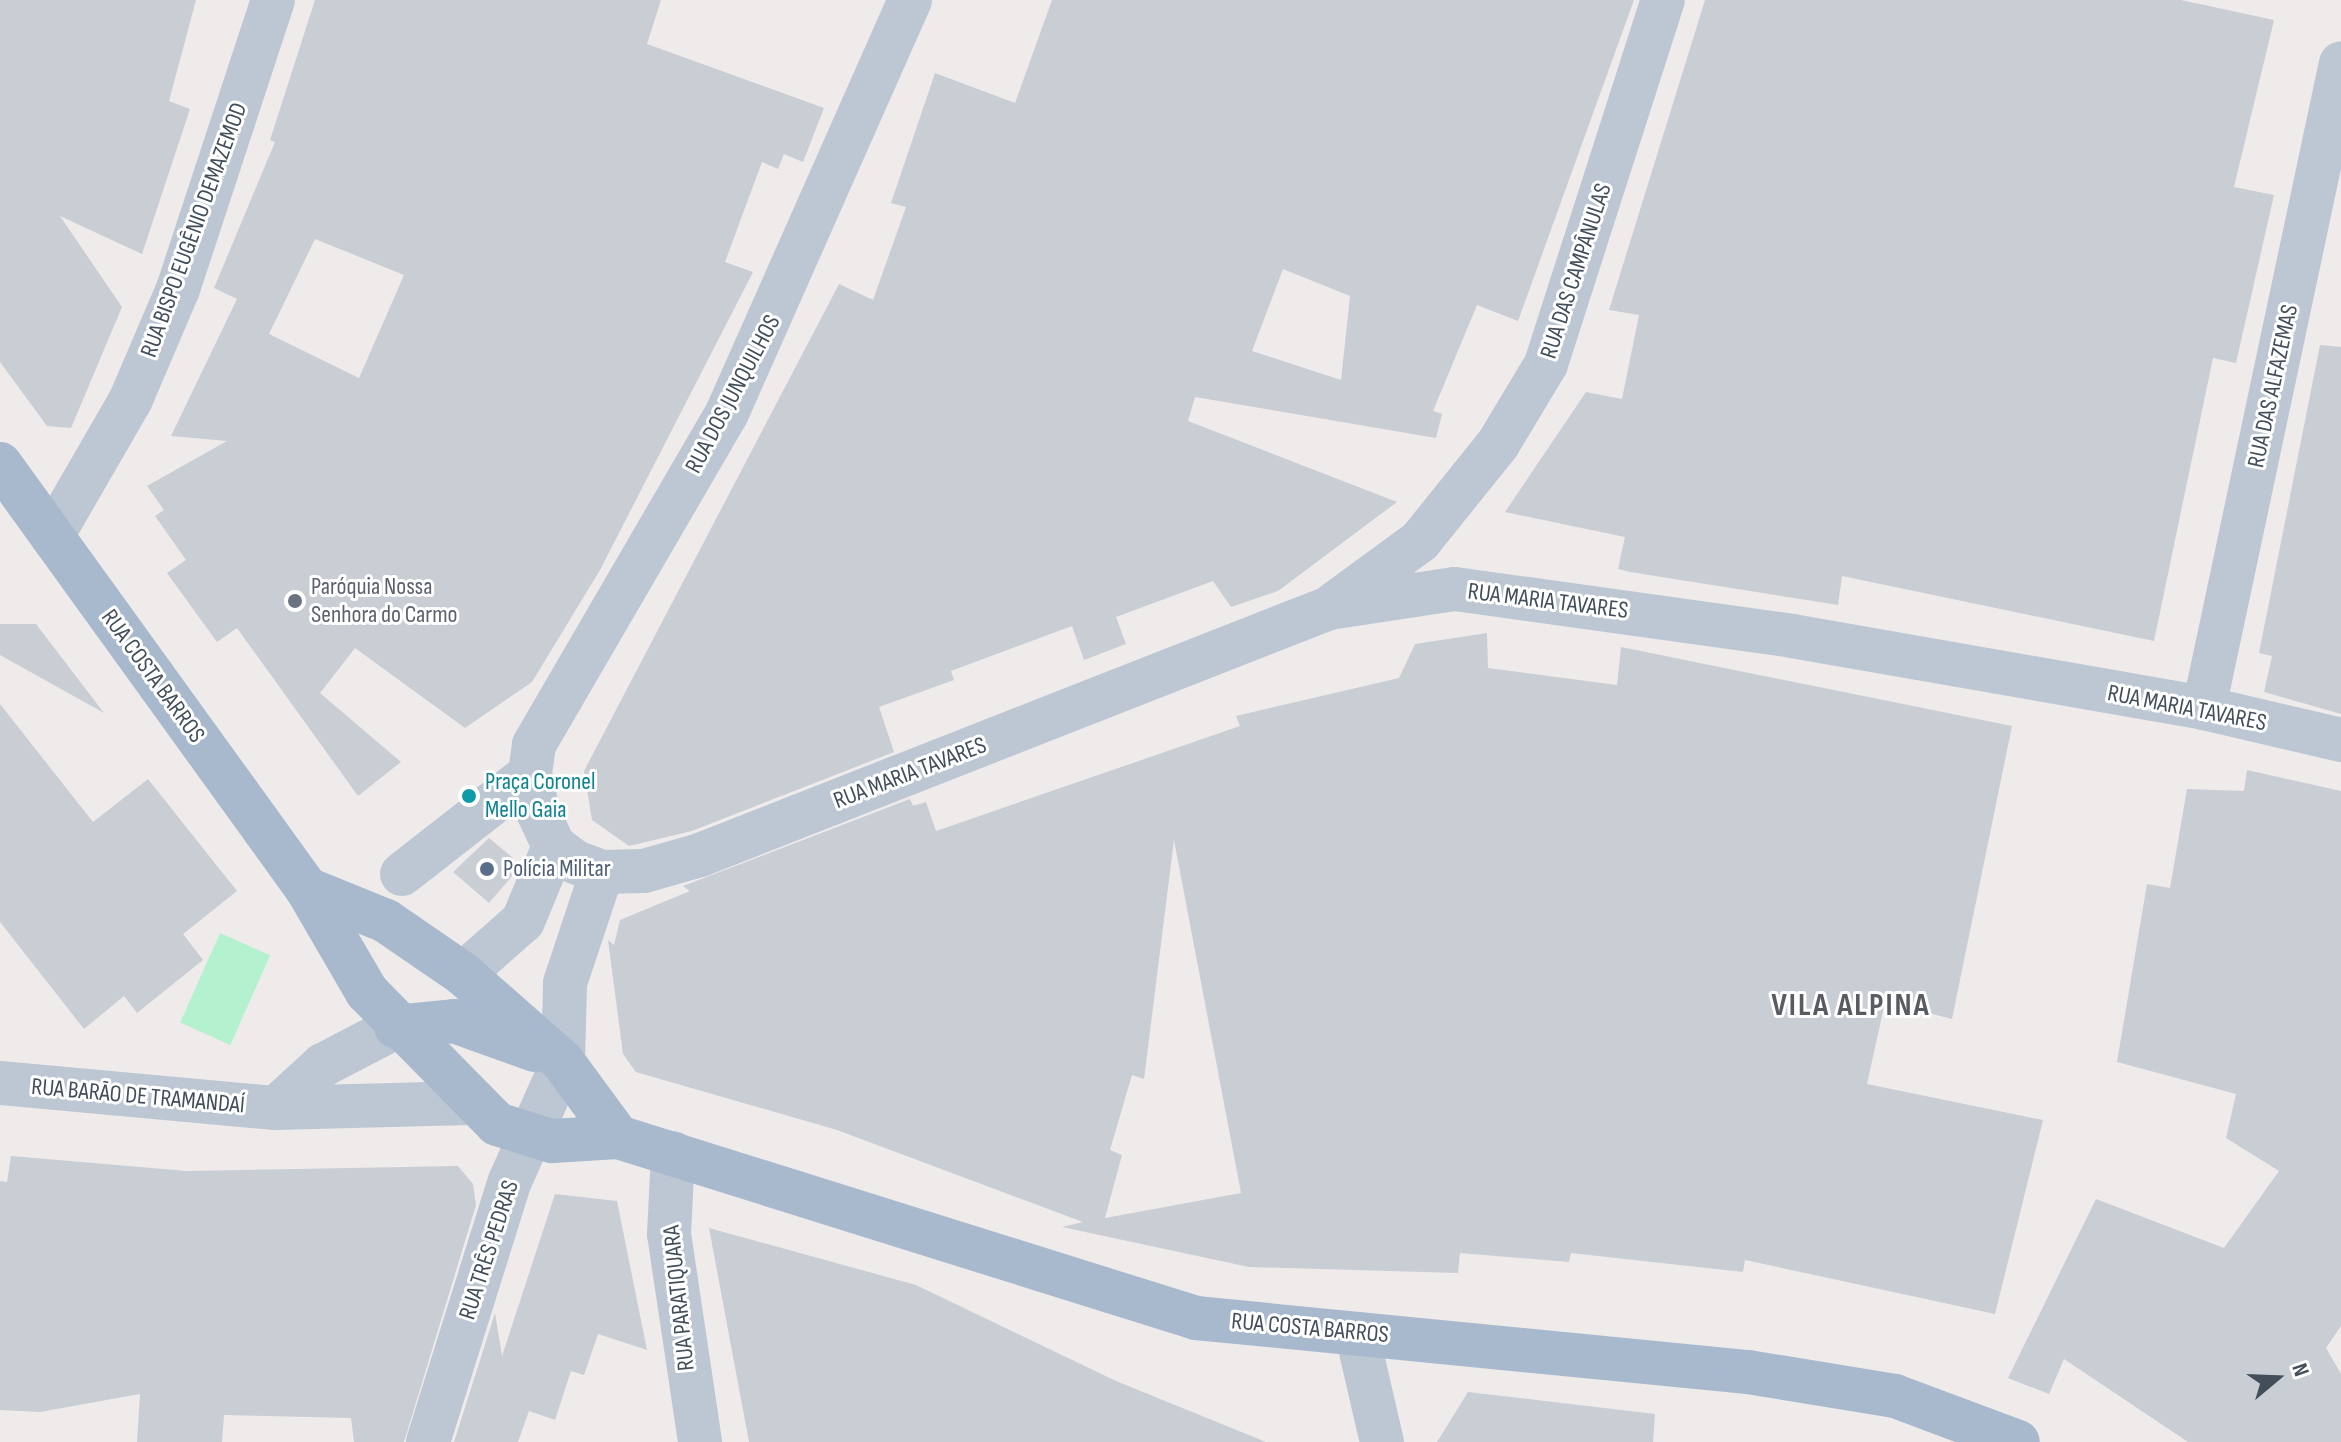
<!DOCTYPE html>
<meta charset="utf-8">
<style>
body{margin:0}
#map{position:relative;width:2341px;height:1442px;overflow:hidden;background:#efebeb;font-family:"Sofia Sans Condensed",sans-serif}
div>[style]{position:absolute}
[style*='--x']{left:calc(var(--x)*1px);top:calc(var(--y)*1px);width:calc(var(--w)*1px);rotate:calc(var(--a)*1deg)}
.green>*{inset:0;background:#b4f2cf;transform-origin:0 0}
.building>*{inset:0;background:#c9cdd4}
.minor>*{height:44px;margin:-22px;padding:0 22px;transform-origin:22px;border-radius:22px;background:#bdc7d3}
.major>*{height:44px;margin:-22px;padding:0 22px;transform-origin:22px;border-radius:22px;background:#a8b9ce}
.dots>*{width:22px;height:22px;translate:-50% -50%;box-sizing:border-box;border:4px solid #fff;border-radius:50%}
span{translate:-50% -50%;white-space:nowrap;text-align:center;line-height:1.15;-webkit-text-stroke:6px #fff;paint-order:stroke}
.street-label{font-size:24px;color:#424e5a}
.worship-label{font-size:24px;color:#5b616d}
.left{translate:0 -50%;text-align:left}
.culture-label{font-size:24px;color:#0d838f}
.service-label{font-size:24px;color:#4e5e75}
.district-label{font-size:32px;color:#585b61;font-weight:700;letter-spacing:2px}
.north{position:absolute;left:2237px;top:1338px;width:80px;height:80px;-webkit-text-stroke:6px #fff;paint-order:stroke;rotate:71deg;font-size:22px;font-weight:700;line-height:32px;text-align:center;color:#424e5a}
.north::after{content:'';display:block;margin:auto;width:28px;height:36px;background:#424e5a;clip-path:polygon(50% 0,100% 100%,50% 72%,0 100%)}
</style>
<div id="map">
<div class="green">
<i style="left:220px;top:933px;width:55px;height:98px;rotate:24deg"></i>
</div>
<div class="building">
<i style="clip-path:polygon(0 0,196px 0,169px 101px,190px 109px,142px 254px,60px 216px,122px 307px,71px 428px,47px 426px,0 362px)"></i>
<i style="clip-path:polygon(evenodd,315px 0,661px 0,647px 44px,824px 108px,803px 162px,784px 154px,778px 169px,762px 162px,725px 262px,753px 272px,600px 570px,532px 682px,465px 728px,355px 648px,320px 693px,401px 762px,358px 796px,237px 628px,217px 642px,167px 573px,186px 560px,155px 516px,164px 510px,147px 486px,227px 441px,171px 436px,237px 299px,214px 288px,275px 142px,270px 140px,315px 0,315px 239px,404px 275px,359px 378px,269px 334px,315px 239px)"></i>
<i style="clip-path:polygon(evenodd,1052px 0,1634px 0,1518px 321px,1477px 305px,1433px 411px,1442px 414px,1436px 438px,1195px 397px,1188px 421px,1397px 502px,1278px 591px,1231px 607px,1213px 581px,1116px 617px,1126px 644px,1084px 660px,1072px 626px,951px 671px,954px 680px,879px 707px,894px 752px,692px 831px,629px 846px,592px 820px,584px 771px,839px 284px,873px 300px,906px 207px,891px 203px,935px 73px,1015px 103px,1052px 0,1283px 269px,1350px 296px,1341px 380px,1252px 351px,1283px 269px)"></i>
<i style="clip-path:polygon(1705px 0,2181px 0,2274px 20px,2234px 187px,2274px 195px,2236px 363px,2213px 358px,2154px 641px,1842px 576px,1838px 605px,1630px 572px,1618px 569px,1625px 537px,1505px 512px,1586px 392px,1622px 399px,1639px 315px,1609px 310px)"></i>
<i style="clip-path:polygon(2320px 345px,2341px 347px,2341px 714px,2264px 692px,2272px 656px,2259px 653px)"></i>
<i style="clip-path:polygon(0 624px,36px 624px,104px 713px,0 655px)"></i>
<i style="clip-path:polygon(evenodd,1487px 633px,1488px 668px,1617px 685px,1621px 647px,2012px 726px,1952px 1019px,1885px 1002px,1867px 1084px,2043px 1120px,1995px 1314px,1745px 1260px,1743px 1272px,1571px 1253px,1569px 1262px,1460px 1253px,1458px 1273px,1249px 1267px,1062px 1227px,1083px 1222px,837px 1130px,636px 1072px,623px 1054px,608px 940px,614px 945px,620px 920px,690px 891px,683px 886px,910px 799px,913px 806px,926px 802px,936px 831px,1240px 726px,1236px 716px,1399px 678px,1415px 644px,1487px 633px,1174px 840px,1241px 1193px,1105px 1218px,1122px 1155px,1110px 1150px,1132px 1075px,1144px 1079px,1174px 840px)"></i>
<i style="clip-path:polygon(0 704px,93px 822px,148px 779px,237px 891px,183px 934px,203px 960px,137px 1013px,124px 996px,84px 1029px,0 922px)"></i>
<i style="clip-path:polygon(2247px 770px,2341px 791px,2341px 1326px,2326px 1348px,2341px 1374px,2341px 1442px,2188px 1442px,2064px 1359px,2049px 1394px,2008px 1378px,2096px 1199px,2224px 1248px,2279px 1171px,2226px 1138px,2236px 1094px,2117px 1062px,2147px 884px,2170px 888px,2187px 789px,2244px 791px)"></i>
<i style="clip-path:polygon(489px 838px,513px 858px,513px 875px,489px 903px,453px 872px)"></i>
<i style="clip-path:polygon(11px 1156px,187px 1171px,458px 1166px,473px 1184px,476px 1205px,404px 1442px,354px 1442px,351px 1418px,224px 1415px,222px 1442px,137px 1442px,140px 1394px,40px 1412px,0 1410px,0 1181px,7px 1182px)"></i>
<i style="clip-path:polygon(555px 1194px,617px 1201px,647px 1350px,598px 1334px,584px 1375px,571px 1371px,555px 1420px,529px 1411px,518px 1442px,454px 1442px,495px 1313px,502px 1356px)"></i>
<i style="clip-path:polygon(709px 1228px,916px 1285px,1116px 1381px,1266px 1442px,749px 1442px)"></i>
<i style="clip-path:polygon(1468px 1392px,1655px 1414px,1653px 1442px,1437px 1442px)"></i>
</div>
<div class="minor">
<i style="--x:910;--y:0;--w:452;--a:113.9"></i>
<i style="--x:727;--y:413;--w:384;--a:120.2"></i>
<i style="--x:534;--y:745;--w:29;--a:98"></i>
<i style="--x:530;--y:774;--w:39;--a:78"></i>
<i style="--x:538;--y:812;--w:38;--a:65"></i>
<i style="--x:554;--y:846;--w:26;--a:37"></i>
<i style="--x:575;--y:862;--w:29;--a:20"></i>
<i style="--x:602;--y:872;--w:42;--a:-1.4"></i>
<i style="--x:644;--y:871;--w:58;--a:-15.9"></i>
<i style="--x:700;--y:855;--w:676;--a:-21.44"></i>
<i style="--x:1329;--y:608;--w:127;--a:-8.6"></i>
<i style="--x:1455;--y:589;--w:340;--a:7.9"></i>
<i style="--x:1792;--y:636;--w:418;--a:9.9"></i>
<i style="--x:2204;--y:708;--w:141;--a:13.1"></i>
<i style="--x:52;--y:536;--w:158;--a:-60"></i>
<i style="--x:131;--y:399;--w:120;--a:-66.9"></i>
<i style="--x:178;--y:289;--w:304;--a:-71.8"></i>
<i style="--x:1334;--y:604;--w:107;--a:-36.2"></i>
<i style="--x:1420;--y:541;--w:124;--a:-51.2"></i>
<i style="--x:1498;--y:444;--w:93;--a:-59"></i>
<i style="--x:1546;--y:364;--w:382;--a:-72.2"></i>
<i style="--x:2204;--y:708;--w:659;--a:-78.01"></i>
<i style="--x:402;--y:874;--w:162;--a:-38"></i>
<i style="--x:463;--y:974;--w:80;--a:-41.5"></i>
<i style="--x:523;--y:921;--w:81;--a:-67.5"></i>
<i style="--x:0;--y:1083;--w:277;--a:5.2"></i>
<i style="--x:276;--y:1108;--w:193;--a:-1.5"></i>
<i style="--x:276;--y:1108;--w:64;--a:-42.5"></i>
<i style="--x:323;--y:1065;--w:82;--a:-27.5"></i>
<i style="--x:673;--y:1153;--w:81;--a:92.8"></i>
<i style="--x:669;--y:1234;--w:210;--a:81.5"></i>
<i style="--x:1357;--y:1334;--w:111;--a:77"></i>
<i style="--x:428;--y:1442;--w:274;--a:-72.6"></i>
<i style="--x:510;--y:1181;--w:130;--a:-66"></i>
<i style="--x:563;--y:1062;--w:79;--a:-88.5"></i>
<i style="--x:565;--y:983;--w:117;--a:-71.6"></i>
</div>
<div class="major">
<i style="--x:0;--y:464;--w:524;--a:54.16"></i>
<i style="--x:307;--y:889;--w:119;--a:59.8"></i>
<i style="--x:367;--y:992;--w:185;--a:45.4"></i>
<i style="--x:497;--y:1124;--w:58;--a:17.2"></i>
<i style="--x:552;--y:1141;--w:66;--a:-3.5"></i>
<i style="--x:618;--y:1137;--w:606;--a:17.39"></i>
<i style="--x:1196;--y:1318;--w:555;--a:5.59"></i>
<i style="--x:1748;--y:1372;--w:149;--a:9.3"></i>
<i style="--x:1895;--y:1396;--w:131;--a:20.5"></i>
<i style="--x:307;--y:889;--w:85;--a:22.1"></i>
<i style="--x:386;--y:921;--w:93;--a:34.5"></i>
<i style="--x:463;--y:974;--w:133;--a:41.3"></i>
<i style="--x:563;--y:1062;--w:93;--a:53.7"></i>
<i style="--x:396;--y:1027;--w:58;--a:-5.9"></i>
<i style="--x:454;--y:1021;--w:86;--a:19.7"></i>
</div>
<div class="dots">
<i style="left:295px;top:601px;background:#6b7280"></i>
<i style="left:469px;top:796px;background:#0f9aa8"></i>
<i style="left:487px;top:869px;background:#5c6f8a"></i>
</div>
<div class="street-label">
<span style="left:194px;top:230px;rotate:-70deg">RUA BISPO EUGÊNIO DEMAZEMOD</span>
<span style="left:1576px;top:271px;rotate:-72deg">RUA DAS CAMPÂNULAS</span>
<span style="left:2273px;top:386px;rotate:-78deg">RUA DAS ALFAZEMAS</span>
<span style="left:733px;top:394px;rotate:-62deg">RUA DOS JUNQUILHOS</span>
<span style="left:1548px;top:601px;rotate:7deg">RUA MARIA TAVARES</span>
<span style="left:153px;top:676px;rotate:54deg">RUA COSTA BARROS</span>
<span style="left:2187px;top:708px;rotate:11deg">RUA MARIA TAVARES</span>
<span style="left:910px;top:773px;rotate:-21deg">RUA MARIA TAVARES</span>
<span style="left:138px;top:1096px;rotate:5deg">RUA BARÃO DE TRAMANDAÍ</span>
<span style="left:489px;top:1250px;rotate:-72deg">RUA TRÊS PEDRAS</span>
<span style="left:679px;top:1298px;rotate:-96deg">RUA PARATIQUARA</span>
<span style="left:1310px;top:1328px;rotate:5deg">RUA COSTA BARROS</span>
</div>
<div class="worship-label">
<span class="left" style="left:311px;top:601px">Paróquia Nossa<br>Senhora do Carmo</span>
</div>
<div class="culture-label">
<span class="left" style="left:485px;top:796px">Praça Coronel<br>Mello Gaia</span>
</div>
<div class="service-label">
<span class="left" style="left:503px;top:869px">Polícia Militar</span>
</div>
<div class="district-label">
<span style="left:1851px;top:1006px">VILA ALPINA</span>
</div>
<div class="north">N</div>
</div>
